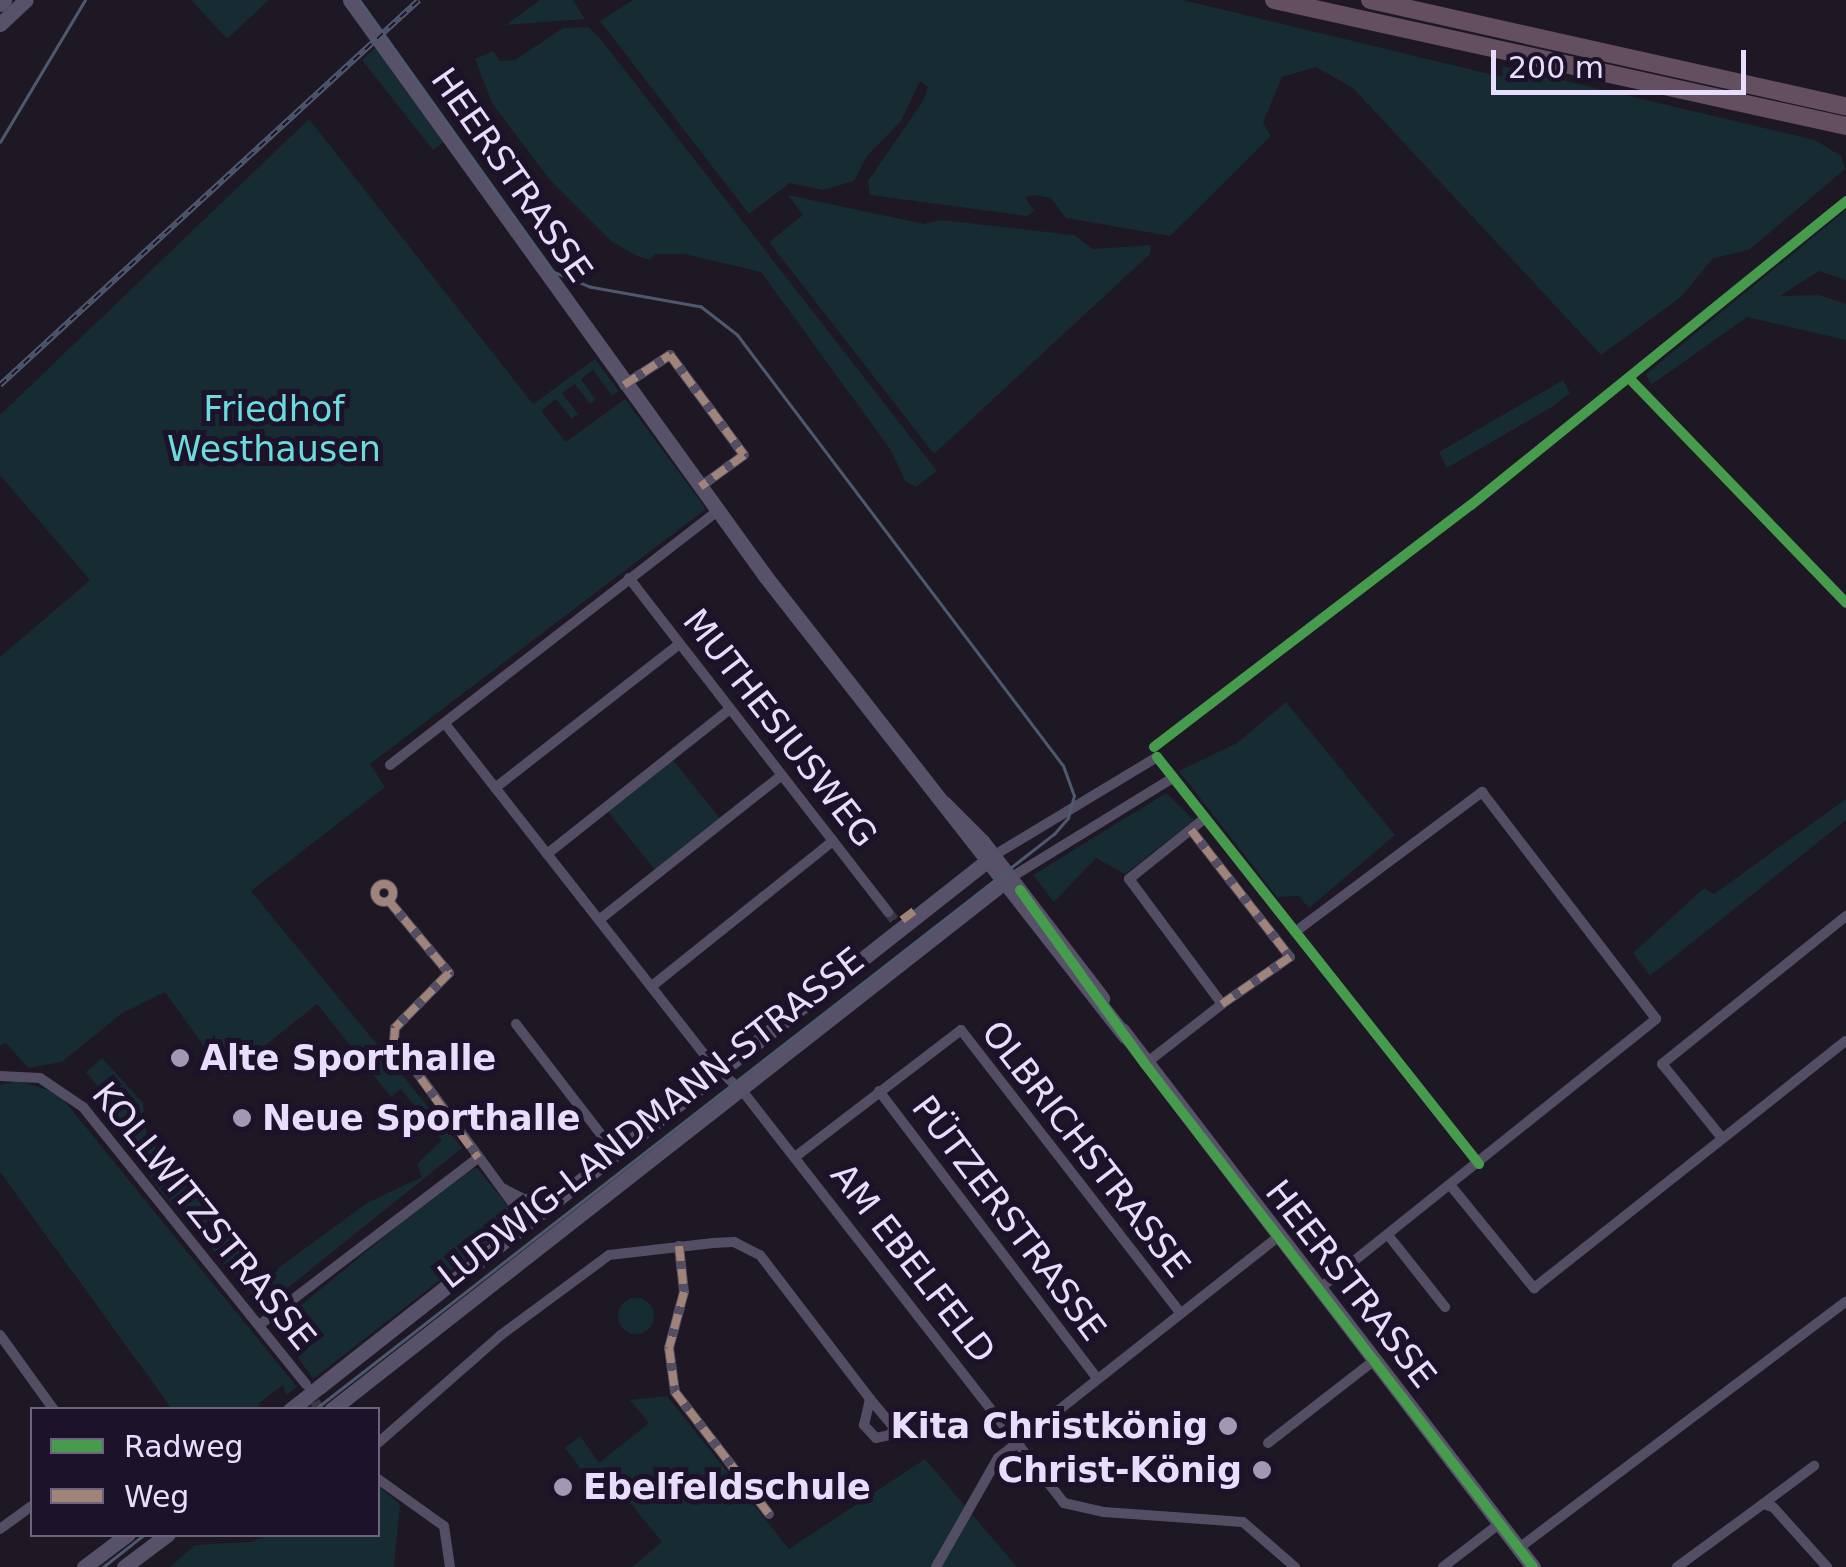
<!DOCTYPE html>
<meta charset="utf-8">
<style>
body{margin:0}
#map{position:relative;width:1846px;height:1567px;overflow:hidden;background:#1d1824;font-family:"DejaVu Sans",sans-serif}
div>[style]{position:absolute}
[style*='--x']{left:calc(var(--x)*1px);top:calc(var(--y)*1px);width:calc(var(--w)*1px);rotate:calc(var(--a)*1deg)}
.green>*{inset:0;background:#162b32;transform-origin:0 0}
.round{border-radius:50%}
.minor-tunnel>*{height:10px;margin-top:-5px;transform-origin:0;background:repeating-linear-gradient(90deg,#3c3645 0 10px,transparent 0 15px)}
.minor>*{height:10px;margin:-5px;padding:0 5px;transform-origin:5px;border-radius:5px;background:#544e65}
.minor>.ring{margin:-5px;padding:0;box-sizing:content-box;background:none;border:10px solid #544e65;border-radius:50%}
.secondary>*{height:15px;margin:-7.5px;padding:0 7.5px;transform-origin:7.5px;border-radius:7.5px;background:#58516a}
.motorway>*{height:18px;margin:-9px;padding:0 9px;transform-origin:9px;border-radius:9px;background:#634f60}
.tram>*{height:2.5px;margin:-1.25px;padding:0 1.25px;transform-origin:1.25px;border-radius:1.25px;background:#4e596f}
.rail>*{height:6px;margin-top:-3px;transform-origin:0;background:repeating-linear-gradient(90deg,#1c122a 0 8px,#4e596f 0 16px);box-sizing:border-box;border-block:2px solid #4e596f}
.secondary-bridge>*{height:15px;margin:-7.5px;padding:0 7.5px;transform-origin:7.5px;border-radius:7.5px;background:#58516a}
.quiet>*{height:8px;margin-top:-4px;transform-origin:0;background:repeating-linear-gradient(90deg,#a18479 0 15px,transparent 0 23px)}
.quiet>.ring{margin:-4px;padding:0;box-sizing:content-box;background:none;border:8px solid #a18479;border-radius:50%}
.cycleway>*{height:10px;margin:-5px;padding:0 5px;transform-origin:5px;border-radius:5px;background:#469c4c}
.dots>*{width:28px;height:28px;translate:-50% -50%;box-sizing:border-box;border:5px solid #1c122a;border-radius:50%}
span{translate:-50% -50%;white-space:nowrap;text-align:center;line-height:1.15;-webkit-text-stroke:10px #1c122a;paint-order:stroke}
.street-label{font-size:35px;color:#e9ddfd}
.park-label{font-size:35px;color:#6adcdc}
.poi-label{font-size:35px;color:#e9ddfd;font-weight:700}
.left{translate:0 -50%;text-align:left}
.right{translate:-100% -50%;text-align:right}
.legend{position:absolute;left:30px;top:1407px;width:350px;height:130px;box-sizing:border-box;background:#1c122a;border:2px solid #6e637e;margin:0;padding:12px 18px;list-style:none;font-size:30px;color:#e9ddfd}
.legend li{display:flex;align-items:center;gap:20px;height:50px}
.legend b{width:50px;border:2px solid #6e637e}
.scale{position:absolute;left:1491px;top:50px;width:255px;height:45px;box-sizing:border-box;border:5px solid #e9ddfd;border-top:0;padding-left:12px;font-size:30px;line-height:35px;white-space:nowrap;color:#e9ddfd;-webkit-text-stroke:8px #1c122a;paint-order:stroke}
</style>
<div id="map">
<div class="green">
<i style="clip-path:polygon(191px 0,269px 0,227px 39px)"></i>
<i style="clip-path:polygon(540px 0,573px 0,585px 19px,506px 25px)"></i>
<i style="clip-path:polygon(633px 0,1183px 0,1502px 77px,1503px 66px,1815px 140px,1841px 156px,1845px 169px,1749px 250px,1713px 258px,1681px 297px,1601px 355px,1353px 88px,1316px 67px,1282px 77px,1263px 123px,1271px 136px,1170px 236px,1066px 218px,1051px 198px,1034px 195px,1025px 197px,1034px 211px,1027px 216px,870px 195px,868px 181px,923px 101px,928px 87px,920px 81px,901px 121px,867px 156px,854px 181px,823px 190px,790px 183px,749px 214px,600px 21px)"></i>
<i style="clip-path:polygon(588px 27px,599px 37px,937px 471px,916px 487px,906px 482px,890px 449px,761px 272px,684px 254px,655px 254px,650px 260px,638px 256px,612px 242px,550px 180px,492px 103px,475px 59px,493px 51px,500px 61px,515px 60px,563px 28px)"></i>
<i style="clip-path:polygon(376px 47px,445px 141px,433px 150px,362px 60px)"></i>
<i style="clip-path:polygon(309px 119px,533px 404px,595px 359px,619px 391px,612px 396px,593px 370px,581px 379px,596px 400px,590px 404px,575px 384px,562px 393px,578px 414px,572px 419px,556px 399px,541px 411px,566px 442px,625px 399px,706px 509px,370px 764px,385px 787px,251px 891px,462px 1148px,264px 1307px,161px 1192px,124px 1140px,117px 1110px,86px 1072px,102px 1058px,143px 1103px,147px 1137px,262px 1280px,367px 1203px,422px 1177px,417px 1164px,442px 1140px,401px 1089px,391px 1097px,317px 1004px,226px 1077px,165px 992px,121px 1014px,62px 1062px,28px 1068px,6px 1043px,0 1046px,0 657px,90px 580px,0 475px,0 415px)"></i>
<i style="clip-path:polygon(788px 195px,924px 224px,941px 220px,1074px 235px,1093px 249px,1151px 245px,1150px 254px,934px 454px,769px 242px,803px 215px)"></i>
<i style="clip-path:polygon(1846px 210px,1846px 280px,1819px 271px,1780px 296px,1819px 295px,1846px 304px,1846px 340px,1747px 317px,1651px 385px,1646px 374px)"></i>
<i style="clip-path:polygon(1563px 380px,1570px 393px,1552px 407px,1447px 468px,1439px 452px)"></i>
<i style="clip-path:polygon(1286px 702px,1395px 835px,1309px 908px,1299px 896px,1277px 897px,1179px 771px,1237px 743px)"></i>
<i style="left:672px;top:759px;width:78px;height:83px;rotate:51deg"></i>
<i style="clip-path:polygon(1166px 793px,1194px 820px,1125px 874px,1096px 858px,1054px 902px,1033px 875px)"></i>
<i style="clip-path:polygon(1846px 799px,1846px 820px,1650px 976px,1633px 953px,1704px 888px,1714px 894px)"></i>
<i style="clip-path:polygon(18px 1081px,58px 1093px,297px 1387px,286px 1395px,283px 1385px,259px 1403px,260px 1409px,172px 1409px,0 1172px,0 1085px)"></i>
<i style="clip-path:polygon(477px 1168px,509px 1207px,508px 1227px,313px 1379px,280px 1331px,282px 1321px,465px 1170px)"></i>
<i class="round" style="left:618px;top:1298px;width:36px;height:36px"></i>
<i style="clip-path:polygon(667px 1396px,789px 1549px,925px 1459px,1017px 1567px,632px 1567px,662px 1542px,609px 1477px,596px 1489px,565px 1448px,580px 1436px,599px 1463px,649px 1423px,630px 1400px)"></i>
<i style="clip-path:polygon(378px 1486px,400px 1504px,394px 1567px,170px 1567px,195px 1545px,251px 1542px,268px 1535px,378px 1534px)"></i>
</div>
<div class="minor-tunnel">
<i style="--x:888;--y:912;--w:11;--a:52"></i>
<i style="--x:308;--y:1388;--w:25;--a:63"></i>
</div>
<div class="minor">
<i style="--x:624;--y:385;--w:55;--a:-33.1"></i>
<i style="--x:670;--y:355;--w:124;--a:53.5"></i>
<i style="--x:744;--y:455;--w:54;--a:144"></i>
<i style="--x:629;--y:578;--w:423;--a:52.2"></i>
<i style="--x:446;--y:725;--w:420;--a:51.9"></i>
<i style="--x:390;--y:765;--w:414;--a:-37.8"></i>
<i style="--x:495;--y:788;--w:234;--a:-38"></i>
<i style="--x:1191;--y:830;--w:161;--a:52.1"></i>
<i style="--x:1290;--y:957;--w:83;--a:145.3"></i>
<i style="--x:547;--y:854;--w:233;--a:-38.4"></i>
<i style="--x:993;--y:856;--w:192;--a:-31.1"></i>
<i style="--x:1157;--y:757;--w:519;--a:51.65"></i>
<i style="--x:1010;--y:878;--w:189;--a:-31.6"></i>
<i class="ring" style="left:375px;top:884px;width:8px;height:8px"></i>
<i style="--x:389;--y:901;--w:94;--a:50.2"></i>
<i style="--x:449;--y:973;--w:77;--a:134.5"></i>
<i style="--x:395;--y:1028;--w:13;--a:94"></i>
<i style="--x:394;--y:1041;--w:212;--a:53.8"></i>
<i style="--x:519;--y:1212;--w:21;--a:109"></i>
<i style="--x:599;--y:920;--w:233;--a:-38.4"></i>
<i style="--x:1295;--y:932;--w:234;--a:-36.8"></i>
<i style="--x:1482;--y:792;--w:286;--a:52.5"></i>
<i style="--x:1656;--y:1019;--w:430;--a:141.3"></i>
<i style="--x:652;--y:986;--w:232;--a:-38.7"></i>
<i style="--x:516;--y:1024;--w:164;--a:52.4"></i>
<i style="--x:712;--y:1064;--w:43;--a:42.2"></i>
<i style="--x:744;--y:1093;--w:520;--a:52.03"></i>
<i style="--x:1064;--y:1503;--w:41;--a:12.7"></i>
<i style="--x:1104;--y:1512;--w:139;--a:4.1"></i>
<i style="--x:1243;--y:1522;--w:69;--a:40.9"></i>
<i style="--x:1145;--y:1064;--w:98;--a:-37.9"></i>
<i style="--x:1222;--y:1004;--w:156;--a:-126.6"></i>
<i style="--x:1129;--y:879;--w:96;--a:-38.7"></i>
<i style="--x:0;--y:1076;--w:40;--a:2.9"></i>
<i style="--x:40;--y:1078;--w:52;--a:34"></i>
<i style="--x:83;--y:1107;--w:356;--a:51.2"></i>
<i style="--x:879;--y:1091;--w:359;--a:52.8"></i>
<i style="--x:1722;--y:1138;--w:95;--a:-129"></i>
<i style="--x:1662;--y:1064;--w:236;--a:-38.8"></i>
<i style="--x:795;--y:1157;--w:209;--a:-37.4"></i>
<i style="--x:961;--y:1030;--w:357;--a:52.2"></i>
<i style="--x:1451;--y:1186;--w:132;--a:50.9"></i>
<i style="--x:1534;--y:1288;--w:398;--a:-38.4"></i>
<i style="--x:504;--y:1189;--w:22;--a:27"></i>
<i style="--x:524;--y:1199;--w:30;--a:-2"></i>
<i style="--x:1388;--y:1235;--w:92;--a:51.6"></i>
<i style="--x:679;--y:1246;--w:46;--a:83.8"></i>
<i style="--x:684;--y:1292;--w:58;--a:105"></i>
<i style="--x:669;--y:1348;--w:44;--a:82.2"></i>
<i style="--x:675;--y:1392;--w:154;--a:52.4"></i>
<i style="--x:262;--y:1323;--w:272;--a:-37.4"></i>
<i style="--x:0;--y:1335;--w:92;--a:54.2"></i>
<i style="--x:870;--y:1399;--w:38;--a:50"></i>
<i style="--x:894;--y:1428;--w:8;--a:120"></i>
<i style="--x:890;--y:1435;--w:14;--a:168"></i>
<i style="--x:876;--y:1438;--w:18;--a:-133"></i>
<i style="--x:864;--y:1425;--w:27;--a:-77"></i>
<i style="--x:378;--y:1443;--w:164;--a:-41.3"></i>
<i style="--x:501;--y:1335;--w:134;--a:-36.5"></i>
<i style="--x:609;--y:1255;--w:105;--a:-6.6"></i>
<i style="--x:713;--y:1243;--w:21;--a:-3"></i>
<i style="--x:734;--y:1242;--w:29;--a:27"></i>
<i style="--x:760;--y:1255;--w:181;--a:52.6"></i>
<i style="--x:1268;--y:1443;--w:137;--a:-37.9"></i>
<i style="--x:378;--y:1479;--w:81;--a:35.5"></i>
<i style="--x:444;--y:1526;--w:41;--a:81.7"></i>
<i style="--x:1763;--y:1504;--w:64;--a:-36.7"></i>
<i style="--x:0;--y:1529;--w:39;--a:-36"></i>
<i style="--x:1519;--y:1548;--w:409;--a:-37"></i>
<i style="--x:936;--y:1567;--w:125;--a:-60.4"></i>
<i style="--x:998;--y:1458;--w:358;--a:-38.3"></i>
<i style="--x:1443;--y:1567;--w:71;--a:-37.5"></i>
<i style="--x:1677;--y:1567;--w:107;--a:-36.2"></i>
<i style="--x:1763;--y:1504;--w:10;--a:17"></i>
<i style="--x:1773;--y:1507;--w:81;--a:48"></i>
</div>
<div class="secondary">
<i style="--x:350;--y:0;--w:711;--a:54.21"></i>
<i style="--x:766;--y:577;--w:583;--a:51.97"></i>
<i style="--x:0;--y:4;--w:6;--a:-45"></i>
<i style="--x:0;--y:24;--w:35;--a:-43"></i>
<i style="--x:944;--y:803;--w:54;--a:45"></i>
<i style="--x:982;--y:841;--w:198;--a:52.6"></i>
<i style="--x:1122;--y:1030;--w:676;--a:52.57"></i>
<i style="--x:319;--y:1387;--w:858;--a:-38.23"></i>
<i style="--x:290;--y:1410;--w:18;--a:-38"></i>
<i style="--x:331;--y:1410;--w:859;--a:-38.1"></i>
<i style="--x:84;--y:1567;--w:55;--a:-36.9"></i>
<i style="--x:124;--y:1567;--w:55;--a:-36.9"></i>
</div>
<div class="motorway">
<i style="--x:1274;--y:0;--w:586;--a:12.42"></i>
<i style="--x:1370;--y:0;--w:488;--a:12.6"></i>
</div>
<div class="tram">
<i style="--x:0;--y:142;--w:165;--a:-59.1"></i>
<i style="--x:314;--y:1410;--w:938;--a:-37.9"></i>
<i style="--x:1054;--y:834;--w:21;--a:-49"></i>
<i style="--x:1068;--y:818;--w:23;--a:-75"></i>
<i style="--x:1074;--y:796;--w:32;--a:-110"></i>
<i style="--x:1063;--y:766;--w:540;--a:-127.1"></i>
<i style="--x:737;--y:335;--w:46;--a:-142.1"></i>
<i style="--x:701;--y:307;--w:113;--a:-169.8"></i>
<i style="--x:590;--y:287;--w:40;--a:-158"></i>
<i style="--x:553;--y:272;--w:334;--a:-125.5"></i>
<i style="--x:103;--y:1567;--w:53;--a:-38.2"></i>
</div>
<div class="rail">
<i style="--x:0;--y:385;--w:569;--a:-42.58"></i>
</div>
<div class="secondary-bridge">
<i style="--x:304;--y:1399;--w:19;--a:-39"></i>
</div>
<div class="quiet">
<i style="--x:624;--y:385;--w:55;--a:-33.1"></i>
<i style="--x:670;--y:355;--w:124;--a:53.5"></i>
<i style="--x:744;--y:455;--w:54;--a:144"></i>
<i style="--x:1191;--y:830;--w:161;--a:52.1"></i>
<i style="--x:1290;--y:957;--w:83;--a:145.3"></i>
<i class="ring" style="left:375px;top:884px;width:10px;height:10px"></i>
<i style="--x:389;--y:901;--w:94;--a:50.2"></i>
<i style="--x:449;--y:973;--w:77;--a:134.5"></i>
<i style="--x:395;--y:1028;--w:13;--a:94"></i>
<i style="--x:394;--y:1041;--w:144;--a:54.3"></i>
<i style="--x:902;--y:920;--w:15;--a:-37"></i>
<i style="--x:679;--y:1246;--w:46;--a:83.8"></i>
<i style="--x:684;--y:1292;--w:58;--a:105"></i>
<i style="--x:669;--y:1348;--w:44;--a:82.2"></i>
<i style="--x:675;--y:1392;--w:154;--a:52.4"></i>
</div>
<div class="cycleway">
<i style="--x:1630;--y:379;--w:311;--a:46"></i>
<i style="--x:1154;--y:747;--w:399;--a:-37.4"></i>
<i style="--x:1471;--y:505;--w:483;--a:-39"></i>
<i style="--x:1157;--y:757;--w:519;--a:51.65"></i>
<i style="--x:1020;--y:890;--w:214;--a:54.3"></i>
<i style="--x:1145;--y:1064;--w:635;--a:52.35"></i>
</div>
<div class="dots">
<i style="left:180px;top:1058px;background:#a298b1"></i>
<i style="left:242px;top:1118px;background:#a298b1"></i>
<i style="left:1228px;top:1426px;background:#a298b1"></i>
<i style="left:1262px;top:1470px;background:#a298b1"></i>
<i style="left:563px;top:1487px;background:#a298b1"></i>
</div>
<div class="street-label">
<span style="left:512px;top:175px;rotate:55deg">HEERSTRASSE</span>
<span style="left:780px;top:728px;rotate:52deg">MUTHESIUSWEG</span>
<span style="left:651px;top:1118px;rotate:-38deg">LUDWIG-LANDMANN-STRASSE</span>
<span style="left:1086px;top:1149px;rotate:52deg">OLBRICHSTRASSE</span>
<span style="left:204px;top:1216px;rotate:51deg">KOLLWITZSTRASSE</span>
<span style="left:1009px;top:1218px;rotate:53deg">PÜTZERSTRASSE</span>
<span style="left:913px;top:1263px;rotate:52deg">AM EBELFELD</span>
<span style="left:1351px;top:1284px;rotate:52deg">HEERSTRASSE</span>
</div>
<div class="park-label">
<span style="left:274px;top:429px">Friedhof<br>Westhausen</span>
</div>
<div class="poi-label">
<span class="left" style="left:200px;top:1058px">Alte Sporthalle</span>
<span class="left" style="left:262px;top:1118px">Neue Sporthalle</span>
<span class="right" style="left:1208px;top:1426px">Kita Christkönig</span>
<span class="right" style="left:1242px;top:1470px">Christ-König</span>
<span class="left" style="left:583px;top:1487px">Ebelfeldschule</span>
</div>
<ul class="legend">
<li><b style="height:12px;background:#469c4c"></b>Radweg</li>
<li><b style="height:12px;background:#a18479"></b>Weg</li>
</ul>
<div class="scale">200 m</div>
</div>
